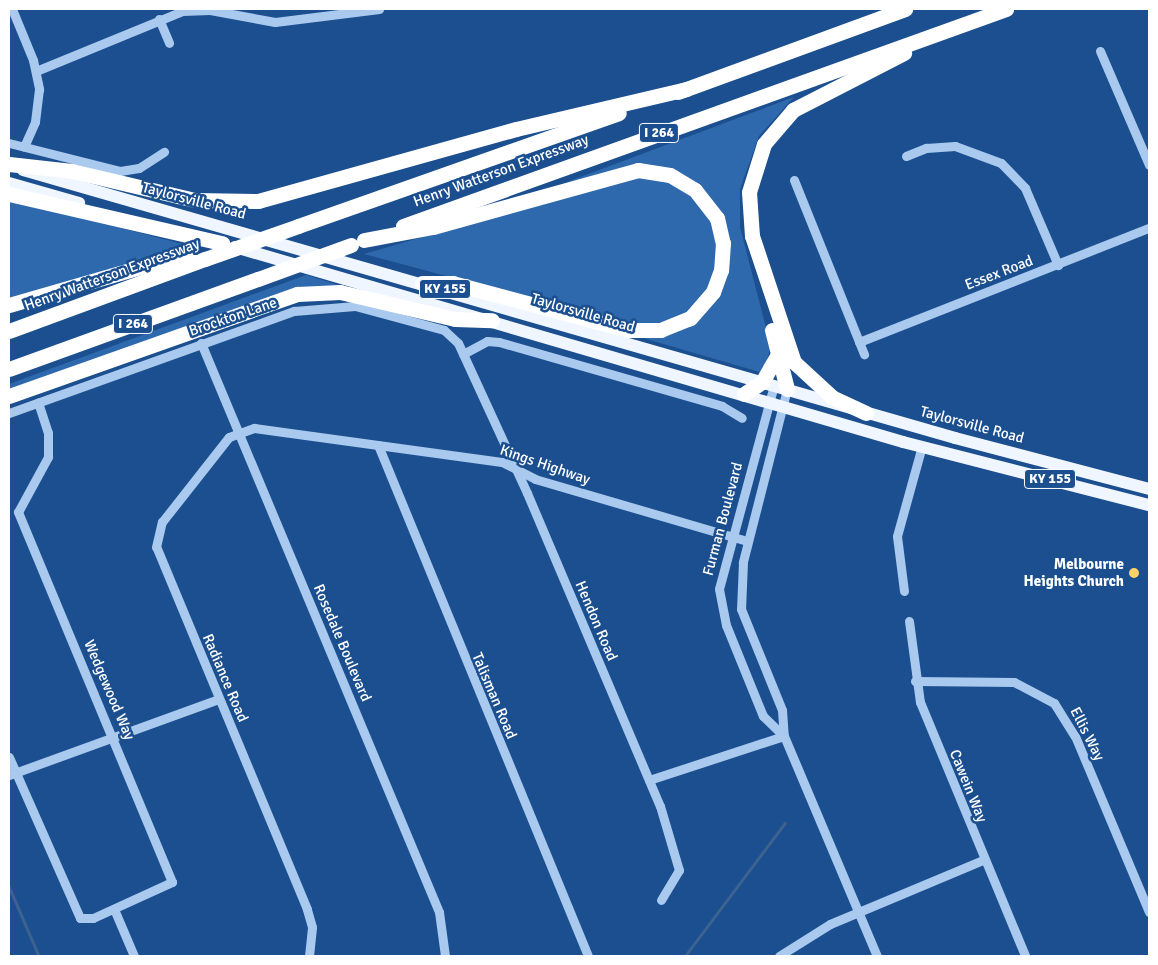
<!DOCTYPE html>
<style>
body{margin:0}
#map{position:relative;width:1158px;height:965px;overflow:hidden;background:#1b4f8f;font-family:Signika,sans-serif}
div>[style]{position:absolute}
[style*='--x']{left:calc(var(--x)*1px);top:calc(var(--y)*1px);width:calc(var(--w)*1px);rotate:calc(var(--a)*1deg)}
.green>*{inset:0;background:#2e69ad}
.stream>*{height:2.5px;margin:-1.25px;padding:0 1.25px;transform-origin:1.25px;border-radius:1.25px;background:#3c6290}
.minor>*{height:9px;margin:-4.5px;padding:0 4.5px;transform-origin:4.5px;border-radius:4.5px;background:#a9c9ee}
.major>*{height:12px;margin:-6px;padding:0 6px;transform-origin:6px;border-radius:6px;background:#f0f6ff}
.highway>*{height:15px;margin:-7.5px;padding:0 7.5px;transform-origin:7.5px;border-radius:7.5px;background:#fff}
.highway-bridge>*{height:15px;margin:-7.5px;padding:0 7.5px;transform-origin:7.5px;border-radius:7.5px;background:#fff}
.dots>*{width:14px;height:14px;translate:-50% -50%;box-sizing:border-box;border:2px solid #1b4f8f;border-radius:50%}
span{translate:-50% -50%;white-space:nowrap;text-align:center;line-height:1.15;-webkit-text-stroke:5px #1b4f8f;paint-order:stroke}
.shield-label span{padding:1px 4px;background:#1b4f8f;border:1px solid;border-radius:4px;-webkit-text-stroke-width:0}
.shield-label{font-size:14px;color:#fff;font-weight:700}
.street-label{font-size:15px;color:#fff}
.poi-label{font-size:15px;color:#fff;font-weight:700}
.right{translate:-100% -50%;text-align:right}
.frame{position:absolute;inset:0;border:10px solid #fff;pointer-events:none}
</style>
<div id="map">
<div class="green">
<i style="clip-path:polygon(794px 97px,759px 136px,740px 189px,740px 227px,771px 347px,763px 373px,643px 338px,694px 320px,728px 248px,679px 173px,567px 182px)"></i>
<i style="clip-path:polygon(628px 177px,661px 178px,699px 201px,715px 230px,717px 264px,708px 289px,688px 311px,661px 324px,629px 325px,364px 254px)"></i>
<i style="clip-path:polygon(9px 199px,30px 204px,190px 246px,9px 299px)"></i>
<i style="clip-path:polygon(306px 275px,345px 287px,9px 391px,9px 384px)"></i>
</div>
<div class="stream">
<i style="--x:9;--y:886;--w:76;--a:66.8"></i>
<i style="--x:685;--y:956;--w:166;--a:-53.1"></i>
</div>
<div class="minor">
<i style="--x:12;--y:9;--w:55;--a:67.6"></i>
<i style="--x:33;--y:60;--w:30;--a:78"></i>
<i style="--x:39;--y:89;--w:33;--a:97"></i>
<i style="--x:35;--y:122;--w:27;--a:114"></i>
<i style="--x:159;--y:19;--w:26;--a:67"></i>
<i style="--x:1100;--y:51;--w:124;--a:66.7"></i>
<i style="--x:36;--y:71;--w:158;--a:-22.3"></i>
<i style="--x:182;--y:11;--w:28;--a:-2"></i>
<i style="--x:210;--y:10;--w:66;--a:10.5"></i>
<i style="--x:275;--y:22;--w:105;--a:-7.1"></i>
<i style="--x:9;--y:143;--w:114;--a:14.2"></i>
<i style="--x:120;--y:171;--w:19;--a:-9"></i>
<i style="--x:139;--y:168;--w:30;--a:-33"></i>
<i style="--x:906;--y:156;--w:22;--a:-22"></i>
<i style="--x:926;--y:148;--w:29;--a:-4"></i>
<i style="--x:955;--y:146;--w:49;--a:20.3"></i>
<i style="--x:1001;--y:163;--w:35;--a:46"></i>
<i style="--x:1025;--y:188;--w:84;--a:66.8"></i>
<i style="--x:794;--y:180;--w:188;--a:68.1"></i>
<i style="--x:859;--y:342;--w:312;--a:-21.5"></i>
<i style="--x:201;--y:343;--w:617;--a:67.3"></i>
<i style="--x:439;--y:912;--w:44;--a:82.2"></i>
<i style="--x:463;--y:354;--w:27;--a:-28"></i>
<i style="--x:487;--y:341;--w:12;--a:5"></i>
<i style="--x:499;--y:342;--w:232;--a:16"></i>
<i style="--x:722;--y:406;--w:23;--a:31"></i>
<i style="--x:774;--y:385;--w:211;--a:105.1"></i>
<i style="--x:719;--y:589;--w:37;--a:79"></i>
<i style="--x:726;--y:625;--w:98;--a:67.9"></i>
<i style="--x:763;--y:716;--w:29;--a:44"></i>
<i style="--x:787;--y:389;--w:179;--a:104.3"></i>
<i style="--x:743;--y:562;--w:47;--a:92.4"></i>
<i style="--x:741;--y:609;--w:109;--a:67.9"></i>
<i style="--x:782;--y:710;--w:26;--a:86"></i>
<i style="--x:784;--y:736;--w:239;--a:67.1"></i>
<i style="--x:9;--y:413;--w:303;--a:-19.7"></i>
<i style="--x:294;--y:311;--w:61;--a:-4.7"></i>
<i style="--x:355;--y:306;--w:92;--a:15.1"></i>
<i style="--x:444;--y:330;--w:19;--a:43"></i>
<i style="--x:458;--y:343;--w:165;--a:65.3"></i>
<i style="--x:527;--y:493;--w:340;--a:67"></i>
<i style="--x:660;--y:806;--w:67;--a:73.5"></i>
<i style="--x:679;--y:870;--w:35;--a:121"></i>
<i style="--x:378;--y:445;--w:552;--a:67.66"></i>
<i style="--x:18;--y:512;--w:63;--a:-61.4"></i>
<i style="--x:48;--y:457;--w:24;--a:-90"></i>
<i style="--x:48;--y:433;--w:32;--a:-108"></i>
<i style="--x:904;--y:591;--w:55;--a:-97.3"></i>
<i style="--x:897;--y:536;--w:93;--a:-74.5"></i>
<i style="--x:909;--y:621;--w:82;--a:82.3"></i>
<i style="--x:920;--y:702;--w:275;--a:67.5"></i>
<i style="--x:915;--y:681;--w:99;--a:0.6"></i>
<i style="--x:1014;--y:682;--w:45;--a:27.7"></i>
<i style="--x:1054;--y:703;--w:39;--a:58"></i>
<i style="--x:1075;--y:736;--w:191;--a:67.2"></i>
<i style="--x:9;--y:757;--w:176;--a:66.2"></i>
<i style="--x:80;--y:918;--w:13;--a:0"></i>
<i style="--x:93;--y:918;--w:87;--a:-24.5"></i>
<i style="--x:172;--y:882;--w:401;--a:-112.6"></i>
<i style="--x:9;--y:775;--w:223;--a:-19.9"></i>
<i style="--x:649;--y:780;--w:142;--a:-18.1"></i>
<i style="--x:114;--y:909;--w:51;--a:66.9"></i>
<i style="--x:309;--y:956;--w:29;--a:-84"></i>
<i style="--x:312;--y:927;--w:19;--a:-106"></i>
<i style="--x:307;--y:909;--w:392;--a:-112.6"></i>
<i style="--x:156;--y:547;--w:26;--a:-77"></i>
<i style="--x:162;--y:522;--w:108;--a:-51.8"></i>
<i style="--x:229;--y:437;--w:27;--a:-20"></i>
<i style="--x:254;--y:428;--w:250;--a:7.8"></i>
<i style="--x:502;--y:462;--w:37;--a:27"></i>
<i style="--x:535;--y:479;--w:221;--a:16.3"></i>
<i style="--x:779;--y:956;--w:60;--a:-32.1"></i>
<i style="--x:830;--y:924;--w:166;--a:-22.7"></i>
</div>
<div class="major">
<i style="--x:23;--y:170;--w:970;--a:16.04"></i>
<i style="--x:955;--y:438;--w:201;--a:14.7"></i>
<i style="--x:9;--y:183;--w:73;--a:15.9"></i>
<i style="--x:235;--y:247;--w:696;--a:16.27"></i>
<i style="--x:903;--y:442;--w:254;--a:14.4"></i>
</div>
<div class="highway">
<i style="--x:678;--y:92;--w:242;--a:-20.1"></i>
<i style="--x:9;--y:164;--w:63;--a:6.3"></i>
<i style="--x:72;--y:171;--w:126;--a:13.3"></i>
<i style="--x:195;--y:200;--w:63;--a:0.9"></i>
<i style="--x:258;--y:201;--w:268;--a:-15.6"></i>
<i style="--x:516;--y:129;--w:175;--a:-13.2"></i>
<i style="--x:9;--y:194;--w:219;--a:13"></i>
<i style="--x:298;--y:226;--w:340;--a:-19.4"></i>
<i style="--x:403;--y:226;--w:641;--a:-19.79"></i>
<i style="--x:364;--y:240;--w:70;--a:-10.7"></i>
<i style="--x:433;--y:227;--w:213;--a:-15.5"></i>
<i style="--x:638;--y:170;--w:32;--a:9"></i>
<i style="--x:670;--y:175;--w:29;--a:31"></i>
<i style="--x:695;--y:190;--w:36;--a:52"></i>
<i style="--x:717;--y:218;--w:26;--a:77"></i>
<i style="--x:723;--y:243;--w:27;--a:94"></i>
<i style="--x:721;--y:270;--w:23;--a:110"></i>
<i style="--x:713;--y:292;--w:35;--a:131"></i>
<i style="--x:690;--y:318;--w:31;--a:158"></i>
<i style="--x:661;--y:330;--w:33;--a:180"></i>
<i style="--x:628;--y:330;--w:181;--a:-165"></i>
<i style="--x:453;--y:283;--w:31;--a:180"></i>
<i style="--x:9;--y:305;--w:162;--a:-16.1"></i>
<i style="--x:165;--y:260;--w:29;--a:-2"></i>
<i style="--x:772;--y:330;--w:61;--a:75.7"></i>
<i style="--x:9;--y:331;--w:209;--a:-20.2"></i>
<i style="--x:9;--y:369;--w:265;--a:-19.9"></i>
<i style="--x:744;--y:394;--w:22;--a:-34"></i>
<i style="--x:762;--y:382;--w:32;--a:-60"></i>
<i style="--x:9;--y:396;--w:306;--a:-19.5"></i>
<i style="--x:297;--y:294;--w:43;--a:-2.7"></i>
<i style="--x:340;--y:292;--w:118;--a:13.2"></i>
<i style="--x:455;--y:319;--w:37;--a:2"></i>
<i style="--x:866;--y:413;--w:38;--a:-155"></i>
<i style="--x:832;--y:397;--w:52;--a:-137.4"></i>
<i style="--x:794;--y:362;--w:133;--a:-108.4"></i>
<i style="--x:752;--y:236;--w:44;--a:-93.9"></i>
<i style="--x:749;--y:192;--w:50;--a:-72.6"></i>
<i style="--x:764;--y:144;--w:45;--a:-49.5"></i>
<i style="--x:793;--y:110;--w:125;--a:-27.2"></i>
</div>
<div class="highway-bridge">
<i style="--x:205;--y:259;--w:99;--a:-19.5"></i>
<i style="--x:258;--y:279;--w:99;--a:-20.1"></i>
</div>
<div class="dots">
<i style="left:1134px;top:573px;background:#ffd166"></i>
</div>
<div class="shield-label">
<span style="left:659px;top:133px">I 264</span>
<span style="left:445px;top:289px">KY 155</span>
<span style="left:133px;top:324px">I 264</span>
<span style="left:1050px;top:479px">KY 155</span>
</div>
<div class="street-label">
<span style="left:501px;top:171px;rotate:-20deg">Henry Watterson Expressway</span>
<span style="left:194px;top:201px;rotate:15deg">Taylorsville Road</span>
<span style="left:999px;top:273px;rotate:-21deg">Essex Road</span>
<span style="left:112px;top:275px;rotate:-20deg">Henry Watterson Expressway</span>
<span style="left:583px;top:313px;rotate:16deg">Taylorsville Road</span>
<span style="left:233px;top:317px;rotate:-19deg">Brockton Lane</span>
<span style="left:972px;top:425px;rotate:15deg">Taylorsville Road</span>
<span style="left:545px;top:465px;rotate:19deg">Kings Highway</span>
<span style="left:723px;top:519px;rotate:-75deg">Furman Boulevard</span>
<span style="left:596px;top:621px;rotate:67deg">Hendon Road</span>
<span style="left:342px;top:643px;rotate:67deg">Rosedale Boulevard</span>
<span style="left:225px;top:678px;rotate:67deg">Radiance Road</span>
<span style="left:109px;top:690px;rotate:67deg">Wedgewood Way</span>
<span style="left:494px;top:696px;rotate:67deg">Talisman Road</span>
<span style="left:1087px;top:734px;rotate:63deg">Ellis Way</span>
<span style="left:968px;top:786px;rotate:68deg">Cawein Way</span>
</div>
<div class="poi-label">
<span class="right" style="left:1124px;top:573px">Melbourne<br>Heights Church</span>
</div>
<div class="frame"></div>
</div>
